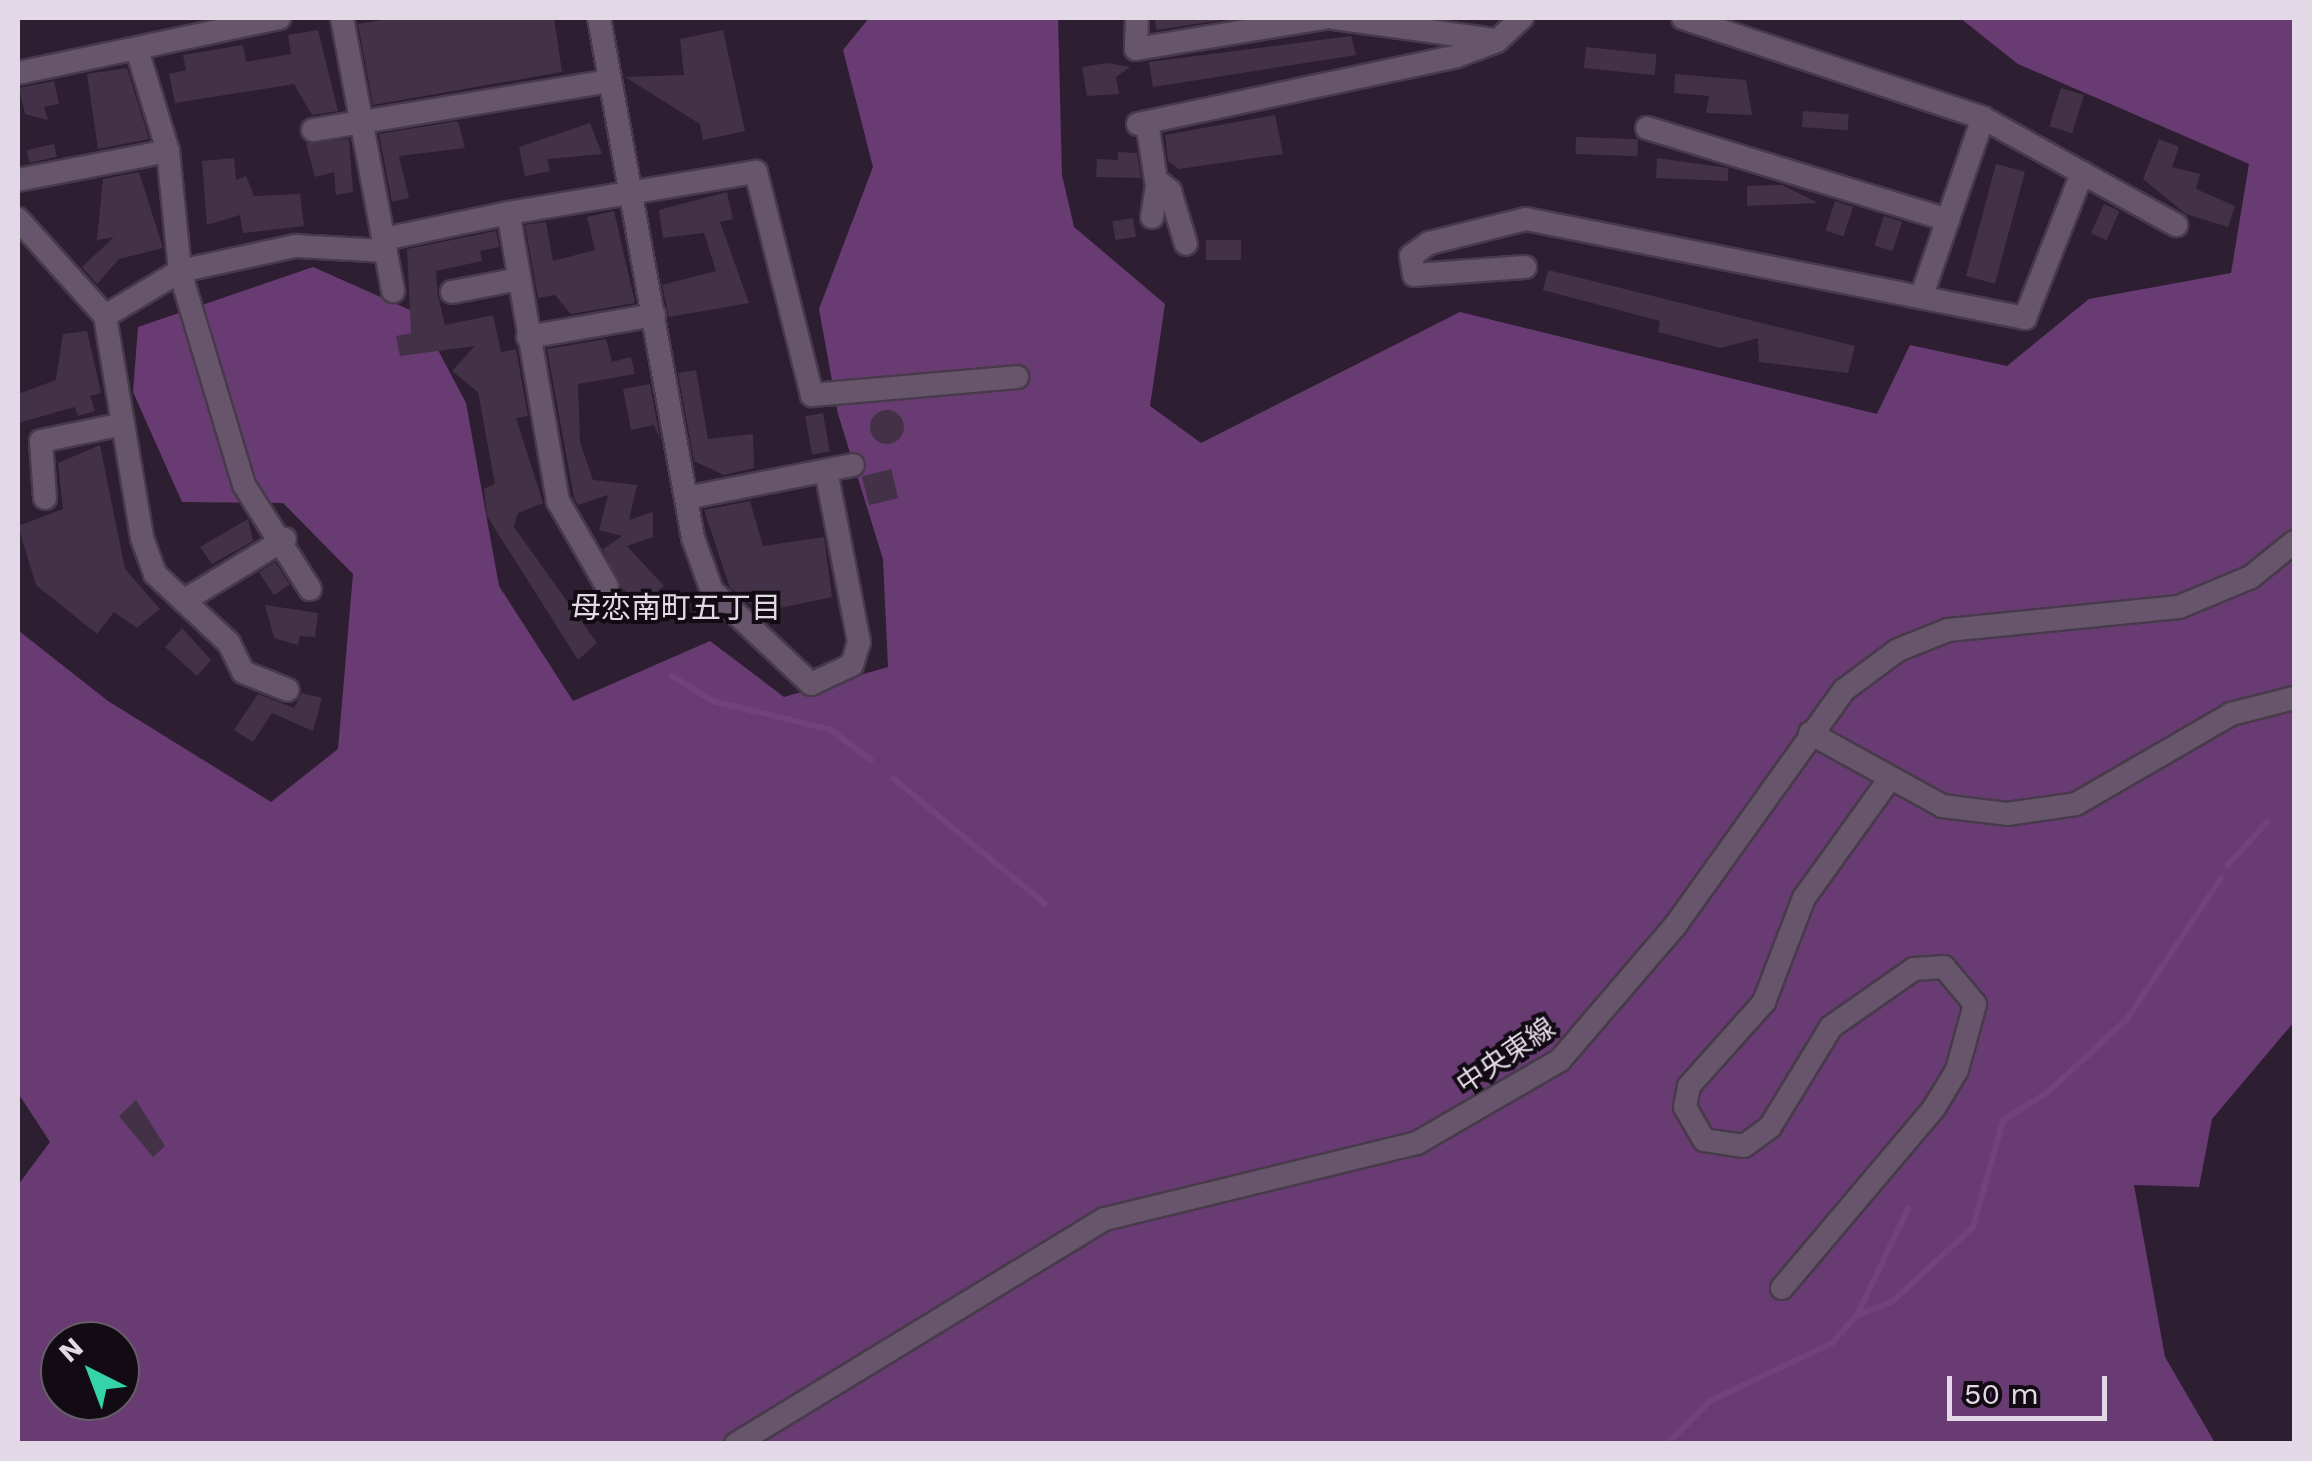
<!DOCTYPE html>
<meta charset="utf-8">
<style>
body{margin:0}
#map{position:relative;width:2312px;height:1461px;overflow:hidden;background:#2e1e32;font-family:"Work Sans","Noto Sans JP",sans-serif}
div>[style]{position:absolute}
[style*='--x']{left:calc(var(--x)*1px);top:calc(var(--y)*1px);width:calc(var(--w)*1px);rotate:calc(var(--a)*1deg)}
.forest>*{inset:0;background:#683c73}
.stream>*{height:6px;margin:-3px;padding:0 3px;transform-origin:3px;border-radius:3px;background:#70437b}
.building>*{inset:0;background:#433247;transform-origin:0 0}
.round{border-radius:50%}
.roads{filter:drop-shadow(2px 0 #473a4a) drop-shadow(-2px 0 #473a4a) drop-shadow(0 2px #473a4a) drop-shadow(0 -2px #473a4a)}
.minor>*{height:22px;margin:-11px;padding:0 11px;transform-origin:11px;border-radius:11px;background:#66556b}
span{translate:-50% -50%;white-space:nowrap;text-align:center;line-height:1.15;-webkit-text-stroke:8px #120b14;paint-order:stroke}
.street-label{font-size:28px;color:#e3d9e6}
.neighbourhood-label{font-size:30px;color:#e3d9e6}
.frame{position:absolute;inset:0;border:20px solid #e3d9e6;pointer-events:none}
.north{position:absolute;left:40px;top:1321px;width:100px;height:100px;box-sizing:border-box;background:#120b14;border:2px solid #665d68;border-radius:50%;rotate:318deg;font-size:28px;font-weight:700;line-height:40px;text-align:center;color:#e3d9e6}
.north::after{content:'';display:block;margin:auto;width:35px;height:45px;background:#34d4a8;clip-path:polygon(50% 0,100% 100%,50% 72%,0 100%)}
.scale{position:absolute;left:1947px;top:1376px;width:160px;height:45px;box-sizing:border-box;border:5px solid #e3d9e6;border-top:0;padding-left:12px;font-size:30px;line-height:35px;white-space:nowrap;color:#e3d9e6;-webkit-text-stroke:8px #120b14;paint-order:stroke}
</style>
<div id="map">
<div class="forest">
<i style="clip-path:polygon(evenodd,869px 18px,1058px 18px,1062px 175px,1074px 227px,1165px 304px,1150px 406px,1201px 443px,1460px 312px,1877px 414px,1910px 345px,2007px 366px,2089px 299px,2231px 273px,2249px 164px,2018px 64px,1960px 18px,2294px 18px,2294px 1022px,2212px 1119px,2199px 1187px,2134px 1185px,2165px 1357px,2215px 1443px,18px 1443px,18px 1185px,50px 1142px,18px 1093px,18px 616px,19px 631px,108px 701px,271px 802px,338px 749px,353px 574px,283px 503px,182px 502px,133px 392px,138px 327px,313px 267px,419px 314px,466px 403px,499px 586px,573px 701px,710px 641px,784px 697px,888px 667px,883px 559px,838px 414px,819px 309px,873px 167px,843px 50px,869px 18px,60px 1341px,120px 1341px,120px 1401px,60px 1401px,60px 1341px)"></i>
</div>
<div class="stream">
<i style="--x:672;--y:676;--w:48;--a:31.4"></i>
<i style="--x:713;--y:701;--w:122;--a:13.8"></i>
<i style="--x:831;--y:730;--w:50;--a:36.9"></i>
<i style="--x:894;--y:779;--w:196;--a:39.6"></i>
<i style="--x:2228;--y:865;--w:58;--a:-47.8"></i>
<i style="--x:1857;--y:1315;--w:118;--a:-64.3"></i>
<i style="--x:1667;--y:1444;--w:61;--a:-45"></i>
<i style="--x:1710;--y:1401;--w:135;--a:-25.4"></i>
<i style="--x:1832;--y:1343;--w:36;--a:-48"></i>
<i style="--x:1856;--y:1316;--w:40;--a:-22"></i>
<i style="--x:1893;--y:1301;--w:109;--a:-42.8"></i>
<i style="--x:1973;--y:1227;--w:111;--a:-74.3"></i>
<i style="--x:2003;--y:1120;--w:52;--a:-31.5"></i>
<i style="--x:2047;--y:1093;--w:109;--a:-42.8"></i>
<i style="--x:2127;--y:1019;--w:169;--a:-56.3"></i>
</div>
<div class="building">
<i style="clip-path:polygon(394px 18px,554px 18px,562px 72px,373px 105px,358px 24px)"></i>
<i style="clip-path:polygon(1155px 18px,1235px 18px,1156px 30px)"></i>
<i style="clip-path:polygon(318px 30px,338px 111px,312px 115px,294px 84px,175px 103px,169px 74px,186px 70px,183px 55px,243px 45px,246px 62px,291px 54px,288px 35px)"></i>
<i style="clip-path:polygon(723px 30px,745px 131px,703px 140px,700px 124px,625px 77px,684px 75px,680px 39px)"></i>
<i style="clip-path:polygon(1351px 36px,1356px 55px,1153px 87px,1149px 62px)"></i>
<i style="left:1586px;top:47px;width:71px;height:21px;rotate:6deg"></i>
<i style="clip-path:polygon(1107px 63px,1130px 67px,1116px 77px,1119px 94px,1087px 96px,1082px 67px)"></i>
<i style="clip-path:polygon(127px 68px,149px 139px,98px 149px,87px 74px)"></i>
<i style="clip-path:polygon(1675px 74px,1746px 80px,1752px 115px,1706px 113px,1709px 96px,1674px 93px)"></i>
<i style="clip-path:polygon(54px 81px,59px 104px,44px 107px,48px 120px,25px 114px,19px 88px)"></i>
<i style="left:2061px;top:88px;width:24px;height:40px;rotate:17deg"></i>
<i style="left:1803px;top:111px;width:46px;height:16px;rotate:4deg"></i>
<i style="clip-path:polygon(1275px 115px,1283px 154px,1179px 169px,1168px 161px,1165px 135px)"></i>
<i style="clip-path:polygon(458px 121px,465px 148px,399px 156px,409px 198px,392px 202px,379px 134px)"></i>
<i style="clip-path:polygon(590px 123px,602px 154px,547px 159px,550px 171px,525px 176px,519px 147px)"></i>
<i style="left:1576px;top:137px;width:62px;height:17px;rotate:2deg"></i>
<i style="clip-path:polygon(349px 139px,353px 192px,336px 195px,334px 172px,315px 177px,306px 143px)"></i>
<i style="clip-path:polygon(2159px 139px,2179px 147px,2172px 167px,2200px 174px,2196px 189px,2235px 206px,2228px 227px,2186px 214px,2143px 179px)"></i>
<i style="left:54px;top:144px;width:13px;height:28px;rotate:77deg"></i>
<i style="clip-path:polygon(1118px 152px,1137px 153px,1141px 178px,1096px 177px,1097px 159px,1118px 160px)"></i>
<i style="clip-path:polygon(234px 158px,236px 180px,246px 176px,254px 196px,300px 194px,304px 226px,243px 233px,240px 215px,207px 225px,202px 161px)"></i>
<i style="clip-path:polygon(1657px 158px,1728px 168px,1728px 181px,1656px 178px)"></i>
<i style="left:1996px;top:164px;width:30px;height:116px;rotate:15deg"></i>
<i style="clip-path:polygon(139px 172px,163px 248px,119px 259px,97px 284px,82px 267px,114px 237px,97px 240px,103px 179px)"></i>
<i style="clip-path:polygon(1782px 185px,1818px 203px,1747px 206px,1747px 186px)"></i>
<i style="clip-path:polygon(727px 192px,733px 219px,720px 222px,749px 303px,669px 317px,662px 285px,716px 271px,704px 233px,663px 238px,659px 210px)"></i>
<i style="left:1835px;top:201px;width:19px;height:31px;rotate:18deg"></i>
<i style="left:2104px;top:204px;width:17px;height:32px;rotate:24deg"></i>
<i style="clip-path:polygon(614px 211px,635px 303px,571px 314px,555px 295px,538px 298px,525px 225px,546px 222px,553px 261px,595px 250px,587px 217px)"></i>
<i style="left:1884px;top:216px;width:19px;height:31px;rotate:18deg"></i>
<i style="left:1133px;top:218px;width:19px;height:21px;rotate:81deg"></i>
<i style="clip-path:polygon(496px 231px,499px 247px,480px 251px,482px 261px,436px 271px,438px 296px,445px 325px,493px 315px,501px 352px,516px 349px,528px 416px,516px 418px,543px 503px,518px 513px,514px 527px,597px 643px,578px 660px,487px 516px,484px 489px,495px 484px,478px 392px,452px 371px,475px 346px,400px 356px,396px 336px,411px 333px,407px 249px)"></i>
<i style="left:1241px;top:240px;width:20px;height:35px;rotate:90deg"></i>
<i style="clip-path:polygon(1548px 270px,1855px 346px,1848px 373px,1759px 362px,1758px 338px,1721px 348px,1658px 332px,1660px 321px,1543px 290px)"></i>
<i style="clip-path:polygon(87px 331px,101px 393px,90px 396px,95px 411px,78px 416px,75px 407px,18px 423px,18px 394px,56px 380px,63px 334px)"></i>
<i style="clip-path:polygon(606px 339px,612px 362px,631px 357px,635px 374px,578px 384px,580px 442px,593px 480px,637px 485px,629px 520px,653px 512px,653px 537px,627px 546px,664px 586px,645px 604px,621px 588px,603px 549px,622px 536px,599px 530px,608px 495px,578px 505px,574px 498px,547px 349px)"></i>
<i style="clip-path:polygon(696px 370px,708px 439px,753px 434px,754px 468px,724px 475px,694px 461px,678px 373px)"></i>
<i style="clip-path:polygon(650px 384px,660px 439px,654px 425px,631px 430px,623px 389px)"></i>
<i class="round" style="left:870px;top:410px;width:34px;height:34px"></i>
<i style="left:823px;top:413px;width:39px;height:18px;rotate:80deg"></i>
<i style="clip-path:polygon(100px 445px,125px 569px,160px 609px,137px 628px,114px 612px,97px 634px,36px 585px,18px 526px,63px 509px,58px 463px)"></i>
<i style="left:891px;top:469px;width:30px;height:30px;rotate:76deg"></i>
<i style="clip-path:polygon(750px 501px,763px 546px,824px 537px,832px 597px,761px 612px,730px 588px,704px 510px)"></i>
<i style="clip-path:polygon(248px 519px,253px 541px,212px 564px,200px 547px)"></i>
<i style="left:275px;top:562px;width:27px;height:19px;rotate:57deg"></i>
<i style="clip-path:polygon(265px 605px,318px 613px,315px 637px,300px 636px,298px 645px,274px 638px)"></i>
<i style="clip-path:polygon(182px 628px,211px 660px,197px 676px,165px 647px)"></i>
<i style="clip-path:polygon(302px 693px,322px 698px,313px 731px,272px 713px,253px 742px,234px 730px,258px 694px,294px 708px)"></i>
<i style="clip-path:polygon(136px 1100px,165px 1146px,153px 1157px,119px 1116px)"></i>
</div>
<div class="roads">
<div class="minor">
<i style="--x:342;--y:18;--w:278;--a:79.4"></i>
<i style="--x:599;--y:18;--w:528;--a:79.75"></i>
<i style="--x:693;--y:538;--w:56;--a:70.3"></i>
<i style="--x:712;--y:591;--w:136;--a:43.2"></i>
<i style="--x:811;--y:684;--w:45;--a:-24.9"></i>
<i style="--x:852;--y:665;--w:24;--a:-73"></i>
<i style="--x:859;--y:642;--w:174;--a:-100.9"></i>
<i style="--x:1137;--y:18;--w:31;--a:92"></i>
<i style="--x:1136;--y:49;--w:191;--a:-9.4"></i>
<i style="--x:1334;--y:18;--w:162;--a:7.8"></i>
<i style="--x:1683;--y:18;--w:316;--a:18.4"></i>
<i style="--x:1983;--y:118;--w:221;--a:29"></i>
<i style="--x:138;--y:53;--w:102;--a:73"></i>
<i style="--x:168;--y:151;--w:121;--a:84.3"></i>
<i style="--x:180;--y:271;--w:87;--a:149"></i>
<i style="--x:105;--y:316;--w:225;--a:80.5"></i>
<i style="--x:142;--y:538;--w:38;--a:70"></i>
<i style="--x:155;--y:574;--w:101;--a:43"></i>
<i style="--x:229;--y:643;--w:32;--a:64"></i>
<i style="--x:243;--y:672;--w:48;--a:21.8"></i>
<i style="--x:18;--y:73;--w:267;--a:-11.9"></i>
<i style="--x:1147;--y:122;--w:59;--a:81.2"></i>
<i style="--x:1156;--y:180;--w:18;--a:38"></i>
<i style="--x:1170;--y:191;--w:55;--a:73.2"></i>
<i style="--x:1138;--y:124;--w:326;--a:-12"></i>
<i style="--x:1457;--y:56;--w:43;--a:-20.6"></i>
<i style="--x:1497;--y:41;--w:34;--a:-43"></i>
<i style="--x:1647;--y:128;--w:315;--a:17"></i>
<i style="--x:313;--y:130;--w:301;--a:-9.4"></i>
<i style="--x:18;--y:180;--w:153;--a:-10.9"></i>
<i style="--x:1152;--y:217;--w:36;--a:-81"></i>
<i style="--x:18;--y:219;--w:130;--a:48.1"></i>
<i style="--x:384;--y:239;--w:127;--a:-11.8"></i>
<i style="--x:1525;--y:267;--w:111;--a:175.9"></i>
<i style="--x:1414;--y:275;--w:19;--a:-99"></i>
<i style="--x:1411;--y:256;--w:22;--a:-36"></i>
<i style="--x:1429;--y:243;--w:100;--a:-13.9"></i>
<i style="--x:1526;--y:219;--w:509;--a:11.22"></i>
<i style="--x:2025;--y:318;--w:156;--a:-68.5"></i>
<i style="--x:452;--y:292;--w:68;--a:-11"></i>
<i style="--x:1923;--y:292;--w:184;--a:-71"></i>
<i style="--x:528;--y:337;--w:128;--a:-9.9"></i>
<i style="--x:45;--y:498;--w:57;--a:-94"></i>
<i style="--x:41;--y:441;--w:84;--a:-11.7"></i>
<i style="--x:686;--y:498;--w:170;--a:-11.2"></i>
<i style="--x:607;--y:586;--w:98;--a:-120"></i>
<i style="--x:558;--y:501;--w:292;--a:-99.8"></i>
<i style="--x:508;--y:213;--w:251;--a:-9.4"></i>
<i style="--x:756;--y:172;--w:230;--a:75.9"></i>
<i style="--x:812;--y:395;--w:206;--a:-5"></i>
<i style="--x:310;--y:589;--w:123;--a:-122.4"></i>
<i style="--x:244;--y:485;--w:223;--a:-106.7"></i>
<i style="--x:180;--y:271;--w:119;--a:-12.2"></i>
<i style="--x:296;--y:246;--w:90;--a:3.2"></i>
<i style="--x:185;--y:600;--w:117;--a:-31.4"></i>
<i style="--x:1810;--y:733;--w:151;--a:28.9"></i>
<i style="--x:1942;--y:806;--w:65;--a:7"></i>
<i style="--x:2007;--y:814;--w:70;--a:-8.2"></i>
<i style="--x:2076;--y:804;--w:179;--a:-30.1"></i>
<i style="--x:2231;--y:714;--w:65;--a:-14.3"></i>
<i style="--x:1782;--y:1288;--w:236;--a:-49.8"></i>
<i style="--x:1934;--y:1108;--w:44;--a:-58.8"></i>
<i style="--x:1957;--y:1070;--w:68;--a:-74.7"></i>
<i style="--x:1975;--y:1004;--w:48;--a:-130"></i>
<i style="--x:1944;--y:967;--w:30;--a:176"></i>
<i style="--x:1914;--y:969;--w:101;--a:145.1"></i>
<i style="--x:1831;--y:1027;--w:117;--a:121.4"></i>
<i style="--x:1770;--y:1127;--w:32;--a:144"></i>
<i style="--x:1744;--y:1146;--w:40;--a:-171.5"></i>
<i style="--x:1704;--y:1140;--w:38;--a:-120"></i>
<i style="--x:1685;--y:1107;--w:21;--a:-79"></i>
<i style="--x:1689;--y:1086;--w:113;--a:-48.2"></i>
<i style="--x:1764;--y:1002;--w:111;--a:-69"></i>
<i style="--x:1804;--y:898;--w:144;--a:-54.3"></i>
<i style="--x:736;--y:1444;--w:432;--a:-31.4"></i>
<i style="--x:1105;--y:1219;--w:321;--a:-13.7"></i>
<i style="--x:1417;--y:1143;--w:165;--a:-30.1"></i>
<i style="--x:1560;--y:1060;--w:177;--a:-49.4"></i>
<i style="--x:1675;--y:926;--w:290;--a:-54.4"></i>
<i style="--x:1844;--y:690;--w:67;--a:-36.5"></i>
<i style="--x:1898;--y:650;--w:54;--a:-21.8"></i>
<i style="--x:1948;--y:630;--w:232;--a:-5.7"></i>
<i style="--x:2179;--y:607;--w:78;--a:-22.6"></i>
<i style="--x:2251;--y:577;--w:55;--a:-39.1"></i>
</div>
</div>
<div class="street-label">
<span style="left:1506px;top:1056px;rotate:-34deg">中央東線</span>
</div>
<div class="neighbourhood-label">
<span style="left:676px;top:608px">母恋南町五丁目</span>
</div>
<div class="frame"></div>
<div class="north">N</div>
<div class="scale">50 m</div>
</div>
